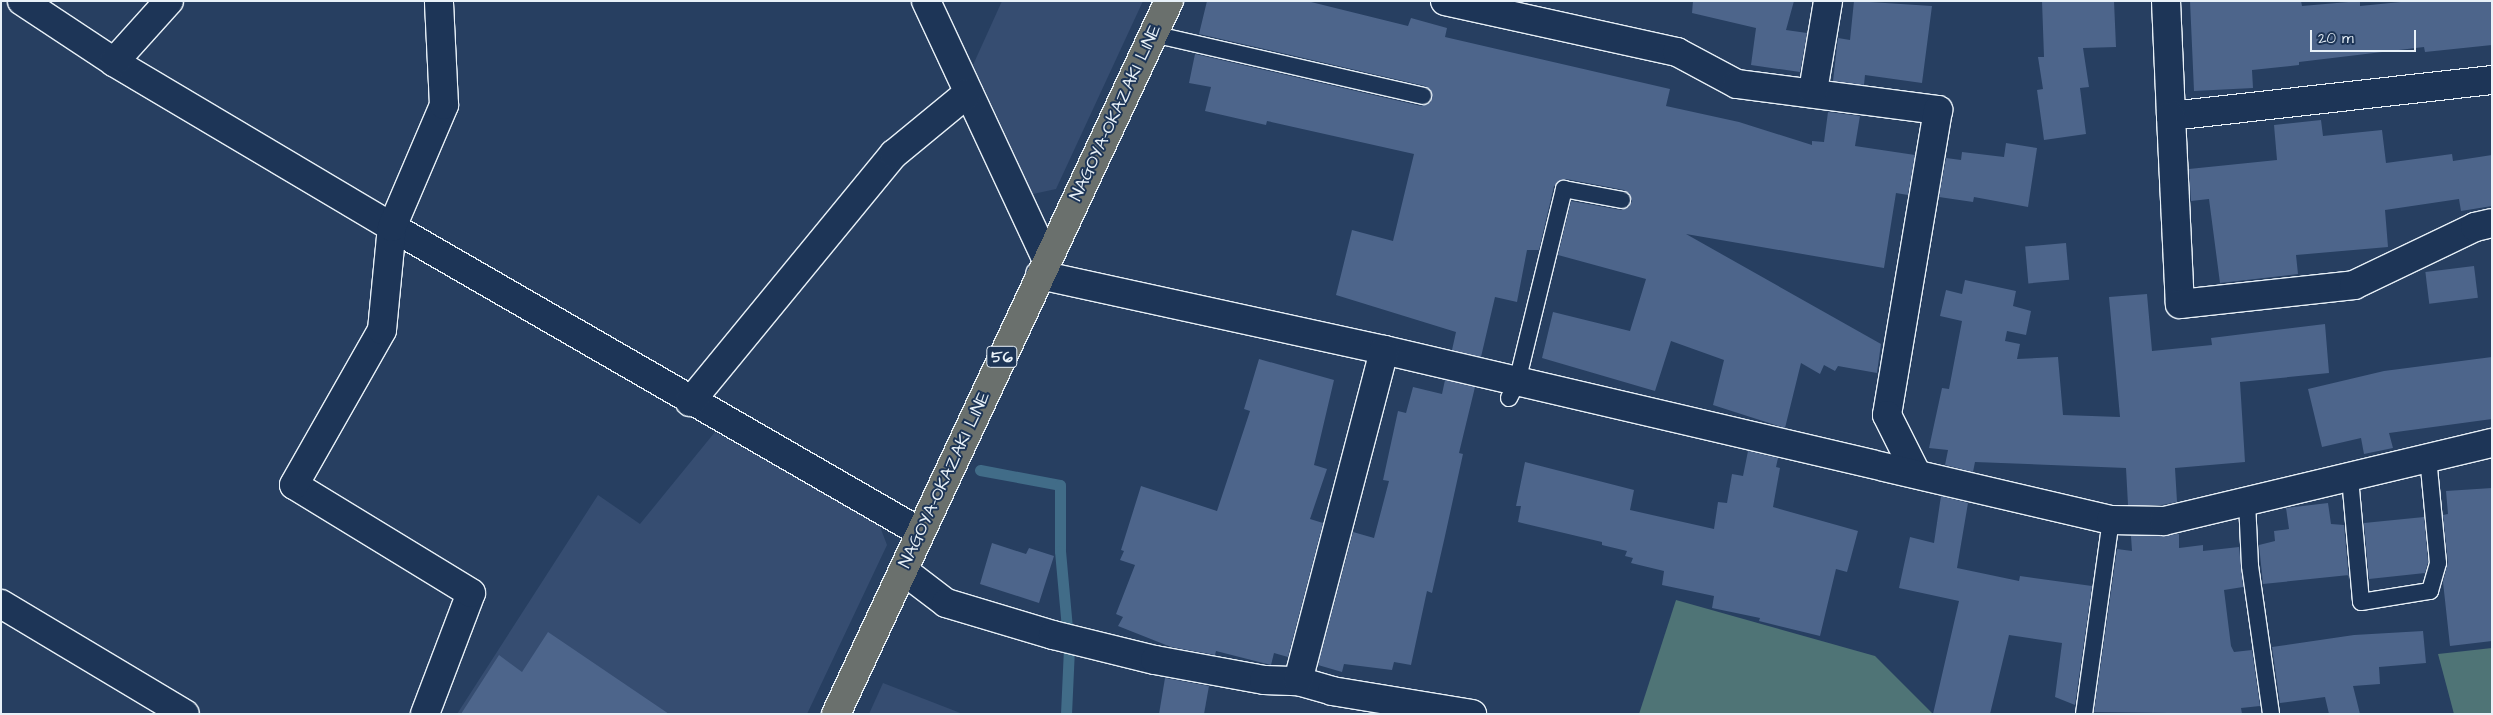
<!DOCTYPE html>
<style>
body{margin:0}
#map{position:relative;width:2493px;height:715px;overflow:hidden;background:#273f61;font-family:"Architects Daughter",sans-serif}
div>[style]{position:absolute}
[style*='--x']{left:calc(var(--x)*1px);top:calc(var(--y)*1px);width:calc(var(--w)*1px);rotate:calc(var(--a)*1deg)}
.built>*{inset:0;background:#364d71}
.green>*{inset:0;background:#4f7476}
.stream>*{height:11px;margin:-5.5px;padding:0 5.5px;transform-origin:5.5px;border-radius:5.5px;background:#416c88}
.building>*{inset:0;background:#4d658b;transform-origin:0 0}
.roads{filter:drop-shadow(1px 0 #e8f1f8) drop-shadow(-1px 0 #e8f1f8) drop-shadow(0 1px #e8f1f8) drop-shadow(0 -1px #e8f1f8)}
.service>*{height:16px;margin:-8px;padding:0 8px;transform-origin:8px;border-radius:8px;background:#1d3557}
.minor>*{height:28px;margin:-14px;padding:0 14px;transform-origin:14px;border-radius:14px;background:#1d3557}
.primary>*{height:28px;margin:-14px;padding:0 14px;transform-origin:14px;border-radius:14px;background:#6a706d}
span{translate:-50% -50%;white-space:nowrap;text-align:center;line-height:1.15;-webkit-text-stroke:4px #1d3557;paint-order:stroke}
.shield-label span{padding:1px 4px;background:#1d3557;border:1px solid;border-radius:4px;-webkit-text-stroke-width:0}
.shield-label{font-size:16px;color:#e8f1f8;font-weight:700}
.street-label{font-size:18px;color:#e8f1f8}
.frame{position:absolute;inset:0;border:2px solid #e8f1f8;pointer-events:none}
.scale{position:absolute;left:2310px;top:30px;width:106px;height:22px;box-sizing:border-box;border:2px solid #e8f1f8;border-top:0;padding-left:6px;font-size:15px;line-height:18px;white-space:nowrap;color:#e8f1f8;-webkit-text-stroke:4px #1d3557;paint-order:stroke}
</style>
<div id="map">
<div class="built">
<i style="clip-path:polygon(1002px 1px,1143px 1px,1056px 189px,1033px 194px,973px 65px)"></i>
<i style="clip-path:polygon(715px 432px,879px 524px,887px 545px,807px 714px,457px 714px,598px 495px,640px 524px)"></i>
<i style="clip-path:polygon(883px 683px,963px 714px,869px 714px)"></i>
</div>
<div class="green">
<i style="clip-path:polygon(1676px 600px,1875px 656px,1933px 714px,1639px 714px)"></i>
<i style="clip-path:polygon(2492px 648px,2492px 714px,2454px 714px,2438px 654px)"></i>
</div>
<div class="stream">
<i style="--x:980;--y:470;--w:81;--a:10.6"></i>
<i style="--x:1060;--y:485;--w:66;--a:90"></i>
<i style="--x:1060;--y:551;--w:77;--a:84.8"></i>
<i style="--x:1066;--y:714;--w:66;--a:-87.4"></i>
</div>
<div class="building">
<i style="clip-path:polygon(1207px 1px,1307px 1px,1408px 26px,1411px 18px,1447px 28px,1445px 37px,1670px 89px,1666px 106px,1739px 122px,1812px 145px,1812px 141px,1824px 142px,1828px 112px,1860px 116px,1855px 146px,1915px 155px,1908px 195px,1896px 193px,1884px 268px,1686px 234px,1881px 344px,1877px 373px,1838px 366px,1835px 371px,1824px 365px,1820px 374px,1801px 363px,1785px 428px,1713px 405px,1724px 360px,1671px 341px,1655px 391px,1542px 358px,1553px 312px,1630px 331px,1646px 279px,1558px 255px,1571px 201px,1621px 210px,1629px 207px,1632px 201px,1624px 190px,1566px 179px,1554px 186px,1539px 250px,1527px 250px,1517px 302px,1495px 297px,1481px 357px,1452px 350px,1456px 332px,1336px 295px,1352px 230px,1393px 241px,1414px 154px,1267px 121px,1266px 125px,1205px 111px,1211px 87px,1189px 83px,1195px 54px,1421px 106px,1431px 102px,1432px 93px,1425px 86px,1199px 34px)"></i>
<i style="clip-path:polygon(1693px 1px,1794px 1px,1786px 30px,1807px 33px,1800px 72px,1751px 65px,1756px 28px,1692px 13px)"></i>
<i style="clip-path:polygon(1854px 1px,1932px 6px,1922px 83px,1865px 75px,1864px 85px,1833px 81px,1838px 38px,1850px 40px)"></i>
<i style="clip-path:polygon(2042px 1px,2114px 1px,2116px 47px,2083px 48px,2089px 87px,2080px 88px,2086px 134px,2044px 140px,2037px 90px,2043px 89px,2038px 57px,2044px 57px)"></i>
<i style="clip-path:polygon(2190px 1px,2301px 1px,2302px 6px,2360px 1px,2360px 6px,2411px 1px,2492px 1px,2492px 45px,2425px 52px,2424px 47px,2299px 62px,2299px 65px,2252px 70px,2253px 88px,2194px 91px)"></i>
<i style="clip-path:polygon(2321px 120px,2323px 136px,2382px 130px,2386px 163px,2452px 154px,2453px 161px,2492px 155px,2492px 206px,2461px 211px,2459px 199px,2385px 210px,2388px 247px,2296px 255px,2298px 274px,2220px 283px,2209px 199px,2191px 201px,2189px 169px,2277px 160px,2274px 125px)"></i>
<i style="clip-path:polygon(2006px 143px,2037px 148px,2028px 207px,1974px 197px,1973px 202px,1939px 197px,1946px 158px,1961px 160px,1962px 152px,2004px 157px)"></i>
<i style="left:2066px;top:243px;width:37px;height:41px;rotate:85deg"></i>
<i style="left:2474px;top:266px;width:32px;height:49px;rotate:83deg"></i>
<i style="clip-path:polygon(1965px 280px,2016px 291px,2013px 306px,2031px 311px,2026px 335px,2007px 331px,2005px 341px,2020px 344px,2017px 359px,2058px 357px,2063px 415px,2120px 417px,2109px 297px,2147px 294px,2152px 351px,2212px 345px,2211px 338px,2325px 324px,2329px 373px,2240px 382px,2245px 462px,2175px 468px,2177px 502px,2162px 505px,2128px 505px,2126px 468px,1975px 462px,1973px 472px,1945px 465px,1948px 450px,1929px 448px,1942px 388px,1949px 389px,1962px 321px,1940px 316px,1946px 290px,1962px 294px)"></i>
<i style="clip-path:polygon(2492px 357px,2492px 419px,2389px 433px,2393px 448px,2364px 454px,2361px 438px,2322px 447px,2308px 389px,2384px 371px)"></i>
<i style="clip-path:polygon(1259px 359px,1334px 380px,1314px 465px,1327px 469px,1310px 519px,1323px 523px,1288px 657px,1274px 653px,1271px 665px,1216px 651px,1215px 655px,1171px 647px,1118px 626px,1123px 617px,1116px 614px,1135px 565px,1120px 560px,1124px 551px,1121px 550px,1141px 486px,1217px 511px,1250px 411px,1244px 409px)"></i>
<i style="clip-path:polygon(1445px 380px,1475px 387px,1459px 453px,1463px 454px,1445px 536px,1432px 593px,1427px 591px,1411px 665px,1394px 662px,1392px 670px,1344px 664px,1342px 672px,1318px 665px,1353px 532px,1374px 538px,1389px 481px,1383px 480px,1398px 411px,1406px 413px,1413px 387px,1442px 394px)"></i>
<i style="clip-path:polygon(1748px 451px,1778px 458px,1776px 467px,1780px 468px,1773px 507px,1858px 531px,1847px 572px,1836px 569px,1820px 636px,1759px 621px,1760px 618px,1712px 608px,1714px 596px,1662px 585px,1664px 571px,1631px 563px,1633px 558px,1625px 556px,1627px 551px,1602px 545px,1602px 542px,1518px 522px,1521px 506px,1516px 506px,1525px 462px,1634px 490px,1630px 510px,1714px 529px,1718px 502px,1727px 503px,1732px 474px,1743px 476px)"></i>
<i style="clip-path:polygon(2492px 488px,2492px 641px,2450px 646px,2443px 582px,2448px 562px,2443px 515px,2448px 514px,2446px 491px)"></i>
<i style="clip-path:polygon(1941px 496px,1968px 503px,1957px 568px,2019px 581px,2020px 576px,2092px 586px,2075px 705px,2055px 697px,2062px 643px,2009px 635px,1990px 714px,1933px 714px,1959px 601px,1899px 588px,1910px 537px,1934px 543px)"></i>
<i style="clip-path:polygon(2328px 503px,2331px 524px,2344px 525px,2349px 581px,2349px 575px,2263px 584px,2259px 545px,2275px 541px,2274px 531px,2289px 529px,2286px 508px)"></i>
<i style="clip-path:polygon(2424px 517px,2428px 562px,2425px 573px,2369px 579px,2364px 523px)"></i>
<i style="clip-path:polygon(2179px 534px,2179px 548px,2203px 545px,2203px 551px,2239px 547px,2243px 587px,2224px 590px,2231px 646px,2234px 652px,2252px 650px,2260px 706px,2241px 708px,2242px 714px,2094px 712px,2117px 549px,2132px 551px,2131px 536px)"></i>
<i style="clip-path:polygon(992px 543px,1026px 554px,1029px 548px,1054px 556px,1039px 603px,980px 584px)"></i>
<i style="clip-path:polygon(2423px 631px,2426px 663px,2379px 667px,2380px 684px,2353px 686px,2360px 714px,2329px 714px,2325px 697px,2280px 703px,2272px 647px,2354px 635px)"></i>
<i style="clip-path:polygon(548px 632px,669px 714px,461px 714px,499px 655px,522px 672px)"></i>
<i style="clip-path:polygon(1165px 678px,1209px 686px,1204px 714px,1159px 714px)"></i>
</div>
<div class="roads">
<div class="service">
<i style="--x:1153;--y:34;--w:277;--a:12.9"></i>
<i style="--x:1509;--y:398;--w:18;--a:-63"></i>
<i style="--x:1517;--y:382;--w:199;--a:-76.3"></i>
<i style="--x:1564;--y:189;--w:59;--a:10.7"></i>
<i style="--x:2350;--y:478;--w:124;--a:84.9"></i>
<i style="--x:2361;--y:602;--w:70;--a:-9.1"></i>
<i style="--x:2430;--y:591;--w:29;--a:-74"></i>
<i style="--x:2438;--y:563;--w:105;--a:-95.4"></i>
<i style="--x:2247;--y:502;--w:64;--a:87.3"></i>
<i style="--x:2250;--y:566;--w:149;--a:81.9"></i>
<i style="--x:2084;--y:714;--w:196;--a:-82.1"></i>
</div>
<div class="minor">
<i style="--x:22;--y:1;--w:110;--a:33.5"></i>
<i style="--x:114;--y:62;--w:323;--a:30.7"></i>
<i style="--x:392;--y:227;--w:610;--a:30.01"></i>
<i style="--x:926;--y:1;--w:286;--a:65"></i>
<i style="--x:1445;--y:1;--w:238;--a:12.4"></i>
<i style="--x:1677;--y:52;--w:68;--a:28.1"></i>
<i style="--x:1737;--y:84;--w:203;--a:7.4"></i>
<i style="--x:1938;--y:110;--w:309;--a:99.5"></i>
<i style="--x:1887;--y:415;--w:65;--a:63.4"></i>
<i style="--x:2166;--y:1;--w:115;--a:87.5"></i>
<i style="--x:2171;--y:116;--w:323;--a:-6.4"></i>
<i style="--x:114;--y:62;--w:82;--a:-48"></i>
<i style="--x:1813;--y:91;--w:91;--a:-80.5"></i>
<i style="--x:2171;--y:116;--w:188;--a:87.3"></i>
<i style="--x:2180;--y:304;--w:175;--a:-6.2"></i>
<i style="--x:2354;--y:285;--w:134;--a:-25.6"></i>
<i style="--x:2475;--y:227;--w:17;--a:-13"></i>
<i style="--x:1040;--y:275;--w:352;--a:12.3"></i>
<i style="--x:1384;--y:350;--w:747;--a:13.16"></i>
<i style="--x:2111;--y:520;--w:53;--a:1.1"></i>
<i style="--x:2164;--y:521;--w:337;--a:-13.4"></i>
<i style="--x:690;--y:402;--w:321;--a:-50.6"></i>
<i style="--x:894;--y:154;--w:96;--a:-39.5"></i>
<i style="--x:904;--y:571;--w:53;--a:37.3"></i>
<i style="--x:946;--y:603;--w:112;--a:16.7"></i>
<i style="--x:1053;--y:635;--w:105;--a:13.8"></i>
<i style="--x:1155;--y:660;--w:111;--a:10.4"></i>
<i style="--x:1264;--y:680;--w:34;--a:2"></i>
<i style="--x:1298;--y:681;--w:35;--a:16"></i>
<i style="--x:1332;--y:691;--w:142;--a:9.3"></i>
<i style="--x:1;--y:604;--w:214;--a:30.9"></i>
<i style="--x:1298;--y:681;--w:342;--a:-75.4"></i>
<i style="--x:425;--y:714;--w:129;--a:-69.2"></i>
<i style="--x:471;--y:593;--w:207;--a:-148.6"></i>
<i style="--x:294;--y:485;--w:178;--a:-60.4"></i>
<i style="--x:382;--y:330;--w:103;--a:-84.5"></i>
<i style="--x:392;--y:227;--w:133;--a:-66.9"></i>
<i style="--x:444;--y:105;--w:104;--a:-92.8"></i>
</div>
<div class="primary">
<i style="--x:836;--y:714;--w:787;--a:-64.97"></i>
</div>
</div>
<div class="shield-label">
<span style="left:1002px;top:357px">56</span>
</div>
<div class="street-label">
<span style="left:1116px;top:113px;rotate:-65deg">NAGOYA-OKAZAKI LINE</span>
<span style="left:945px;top:480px;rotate:-65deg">NAGOYA-OKAZAKI LINE</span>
</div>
<div class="frame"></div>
<div class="scale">20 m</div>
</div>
